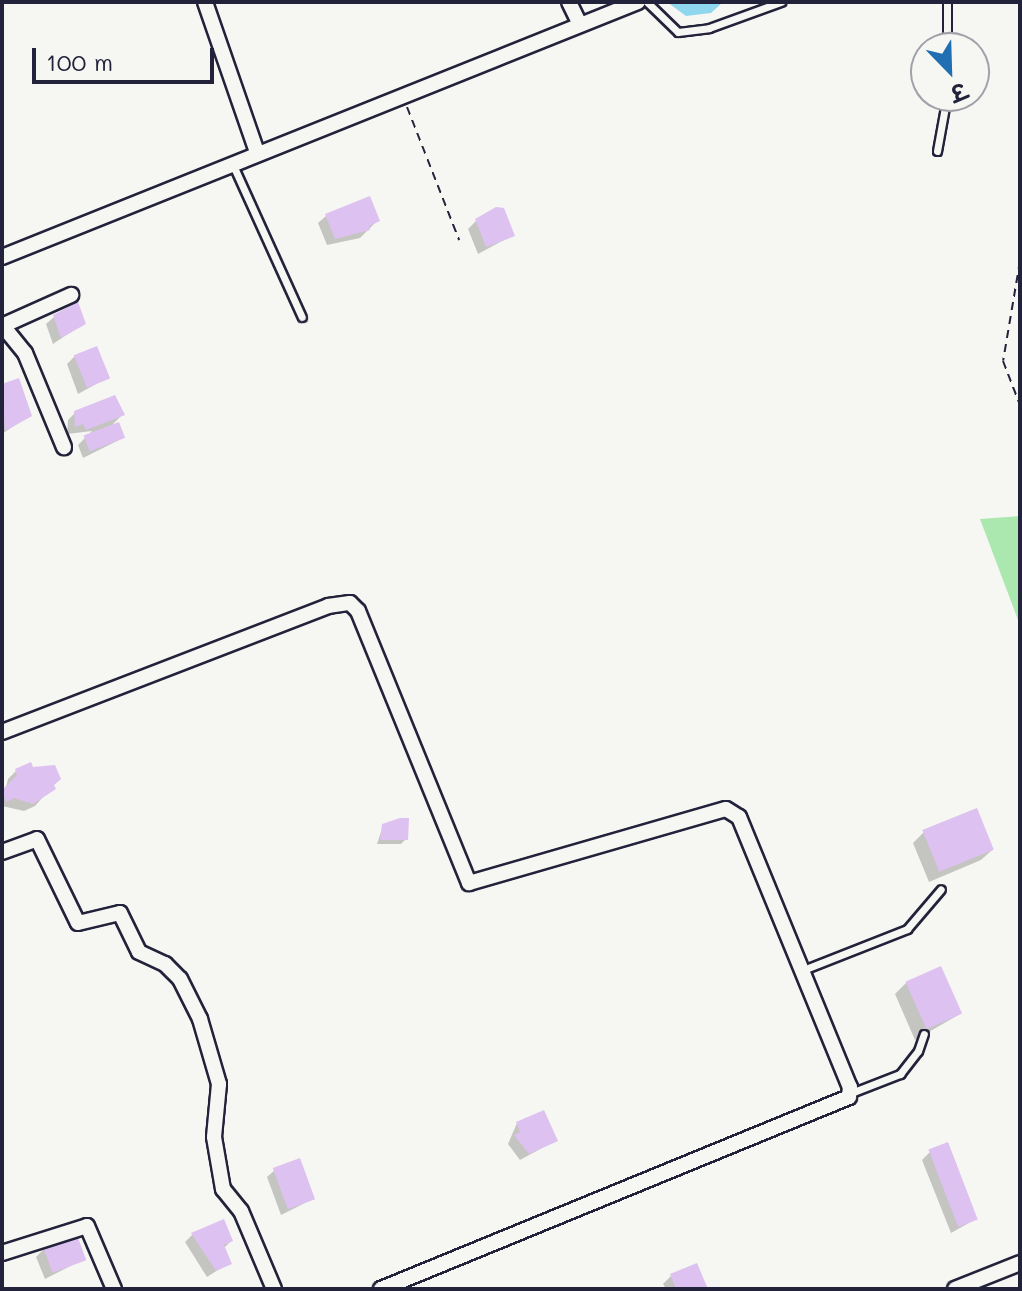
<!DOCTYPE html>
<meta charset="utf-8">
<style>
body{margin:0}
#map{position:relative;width:1022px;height:1291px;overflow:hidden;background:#f6f6f2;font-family:Mali,"Playpen Sans Deva",sans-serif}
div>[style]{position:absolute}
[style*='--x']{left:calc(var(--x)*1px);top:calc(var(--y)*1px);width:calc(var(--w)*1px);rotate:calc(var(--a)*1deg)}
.green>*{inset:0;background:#aae8b0}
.water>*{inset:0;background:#8ed7ef}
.shadow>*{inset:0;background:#0003}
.building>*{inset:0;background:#ddc1f0;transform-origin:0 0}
.path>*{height:2px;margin-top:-1px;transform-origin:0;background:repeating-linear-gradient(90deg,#22223b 0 8px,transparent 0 14px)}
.roads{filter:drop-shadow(2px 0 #22223b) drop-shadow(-2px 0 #22223b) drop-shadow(0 2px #22223b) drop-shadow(0 -2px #22223b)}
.lane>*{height:7px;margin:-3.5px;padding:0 3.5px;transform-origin:3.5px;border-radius:3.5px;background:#f6f6f2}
.street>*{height:14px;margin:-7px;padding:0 7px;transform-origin:7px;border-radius:7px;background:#f6f6f2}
span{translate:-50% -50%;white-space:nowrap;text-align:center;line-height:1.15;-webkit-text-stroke:6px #f6f6f2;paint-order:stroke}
.frame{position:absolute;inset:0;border:4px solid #22223b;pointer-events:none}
.north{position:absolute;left:910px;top:32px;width:80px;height:80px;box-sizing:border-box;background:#f6f6f2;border:2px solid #a1a1a9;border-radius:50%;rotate:157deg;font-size:22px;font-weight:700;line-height:32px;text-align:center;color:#22223b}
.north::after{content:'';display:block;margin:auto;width:28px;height:36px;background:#1f6fb2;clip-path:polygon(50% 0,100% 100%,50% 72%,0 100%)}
.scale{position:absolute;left:32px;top:48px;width:182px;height:36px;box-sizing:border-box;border:4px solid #22223b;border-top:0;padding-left:10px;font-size:24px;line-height:28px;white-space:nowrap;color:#22223b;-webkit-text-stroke:6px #f6f6f2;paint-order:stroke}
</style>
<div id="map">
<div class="green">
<i style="clip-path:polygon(1020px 516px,1020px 625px,980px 519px)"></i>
</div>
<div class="water">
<i style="clip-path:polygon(667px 2px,723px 2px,711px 13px,686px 16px)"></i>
</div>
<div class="shadow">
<i style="clip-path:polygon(326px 216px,377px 221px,360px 238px,327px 245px,318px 223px)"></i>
<i style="clip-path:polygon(476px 221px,513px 235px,478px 254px,468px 229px)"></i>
<i style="clip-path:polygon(54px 317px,84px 323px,53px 344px,46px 324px)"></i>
<i style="clip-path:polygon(75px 356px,107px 378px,78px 394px,67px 364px)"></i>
<i style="clip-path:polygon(18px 380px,30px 415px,2px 434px,2px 386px)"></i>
<i style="clip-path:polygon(75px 413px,123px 414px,109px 428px,123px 438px,83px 458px,78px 445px,92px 431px,67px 434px,68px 420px)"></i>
<i style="clip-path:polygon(31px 769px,59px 779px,35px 806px,24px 811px,2px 806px,8px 779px,16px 771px)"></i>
<i style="clip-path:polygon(383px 826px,406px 839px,401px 844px,377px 844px)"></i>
<i style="clip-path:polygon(924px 832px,992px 850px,981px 860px,929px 882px,913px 843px)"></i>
<i style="clip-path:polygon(906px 983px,960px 1014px,915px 1040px,895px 994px)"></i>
<i style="clip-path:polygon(517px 1123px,555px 1141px,520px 1160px,508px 1144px)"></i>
<i style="clip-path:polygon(930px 1152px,976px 1219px,951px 1233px,922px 1160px)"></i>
<i style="clip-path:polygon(275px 1170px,313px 1199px,281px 1215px,267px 1177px)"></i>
<i style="clip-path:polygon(192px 1235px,231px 1241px,223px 1249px,229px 1263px,207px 1277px,185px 1242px)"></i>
<i style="clip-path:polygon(44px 1249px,84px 1259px,45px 1279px,36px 1257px)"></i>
<i style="clip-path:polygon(671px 1276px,706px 1289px,666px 1289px,663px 1284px)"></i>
</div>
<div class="building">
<i style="clip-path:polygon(370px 196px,380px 221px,369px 226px,370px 230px,335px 239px,325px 214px)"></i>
<i style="clip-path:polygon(496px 207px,504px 208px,515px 236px,486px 247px,475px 219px)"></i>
<i style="clip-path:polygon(78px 302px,86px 324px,61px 338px,53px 315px)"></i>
<i style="left:97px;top:346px;width:35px;height:25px;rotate:68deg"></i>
<i style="clip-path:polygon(19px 378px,32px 416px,5px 431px,2px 384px)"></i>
<i style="clip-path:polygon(115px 395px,125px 415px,86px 430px,83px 424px,75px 427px,74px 411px)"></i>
<i style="left:119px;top:422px;width:17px;height:38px;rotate:69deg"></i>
<i style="clip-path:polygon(31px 762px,33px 767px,55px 765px,61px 779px,54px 785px,56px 789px,33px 804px,14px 798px,6px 802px,2px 790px,17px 775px,15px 769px)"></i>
<i style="left:977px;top:808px;width:45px;height:59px;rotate:68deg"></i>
<i style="clip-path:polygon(400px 818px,409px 818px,408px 840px,380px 840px,382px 824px)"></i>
<i style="left:941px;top:966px;width:52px;height:39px;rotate:66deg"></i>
<i style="clip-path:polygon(544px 1110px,558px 1141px,529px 1154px,514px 1135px,520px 1132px,516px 1122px)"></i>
<i style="left:948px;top:1142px;width:83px;height:21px;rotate:69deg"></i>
<i style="left:300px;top:1158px;width:44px;height:29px;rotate:70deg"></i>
<i style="clip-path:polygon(224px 1219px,233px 1241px,224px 1245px,232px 1264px,216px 1271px,191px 1233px)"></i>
<i style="left:77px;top:1235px;width:27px;height:36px;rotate:70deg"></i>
<i style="clip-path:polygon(697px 1263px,708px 1289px,676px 1289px,670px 1274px)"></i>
</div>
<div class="path">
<i style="--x:407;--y:107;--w:143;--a:68.6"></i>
<i style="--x:1020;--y:261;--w:101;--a:99.6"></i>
<i style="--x:1003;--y:361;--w:47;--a:68.9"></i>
</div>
<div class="roads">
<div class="lane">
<i style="--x:647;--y:2;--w:43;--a:44.1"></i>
<i style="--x:678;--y:32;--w:31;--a:-7"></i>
<i style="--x:709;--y:28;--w:77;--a:-19.9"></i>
<i style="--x:947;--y:2;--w:46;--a:90"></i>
<i style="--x:937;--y:151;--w:56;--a:-79.7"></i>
<i style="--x:232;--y:163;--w:169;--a:65.6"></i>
<i style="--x:803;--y:970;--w:112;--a:-21.5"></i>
<i style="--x:907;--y:929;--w:52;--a:-49.6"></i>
<i style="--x:851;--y:1093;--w:53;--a:-21.2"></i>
<i style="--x:900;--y:1074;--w:29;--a:-52"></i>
<i style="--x:918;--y:1051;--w:18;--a:-71"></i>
</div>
<div class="street">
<i style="--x:205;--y:2;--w:159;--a:70.9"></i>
<i style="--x:569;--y:2;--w:25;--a:64"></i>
<i style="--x:2;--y:257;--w:685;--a:-21.85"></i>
<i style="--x:2;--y:326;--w:76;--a:-24.2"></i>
<i style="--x:3;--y:326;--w:35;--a:51"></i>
<i style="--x:25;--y:353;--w:102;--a:67.5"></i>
<i style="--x:2;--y:732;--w:350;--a:-21.1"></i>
<i style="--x:328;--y:606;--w:22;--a:-8"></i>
<i style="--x:350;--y:603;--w:11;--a:45"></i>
<i style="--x:358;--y:611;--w:294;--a:67.8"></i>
<i style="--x:469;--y:883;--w:267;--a:-16.1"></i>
<i style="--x:726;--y:809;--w:15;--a:32"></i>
<i style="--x:739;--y:817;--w:292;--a:67.7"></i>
<i style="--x:850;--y:1087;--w:10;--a:96"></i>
<i style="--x:849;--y:1097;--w:506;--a:157.69"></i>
<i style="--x:2;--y:852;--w:37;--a:-20"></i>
<i style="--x:37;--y:839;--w:93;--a:64"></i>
<i style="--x:78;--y:923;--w:43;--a:-13.4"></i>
<i style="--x:120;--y:913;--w:43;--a:64"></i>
<i style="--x:139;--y:952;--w:29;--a:25"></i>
<i style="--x:165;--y:964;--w:21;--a:45"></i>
<i style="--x:180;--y:979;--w:45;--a:63.4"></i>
<i style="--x:200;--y:1019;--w:68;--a:73.7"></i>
<i style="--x:219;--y:1084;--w:53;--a:95.4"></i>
<i style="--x:214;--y:1137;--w:53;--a:80.2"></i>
<i style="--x:223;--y:1189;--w:28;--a:51"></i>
<i style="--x:241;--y:1211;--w:85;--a:67.1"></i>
<i style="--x:2;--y:1253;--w:89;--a:-17.6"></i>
<i style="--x:87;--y:1226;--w:69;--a:66.8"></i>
<i style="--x:955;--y:1289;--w:70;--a:-21.8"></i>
</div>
</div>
<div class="frame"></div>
<div class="north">उ</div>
<div class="scale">100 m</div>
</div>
